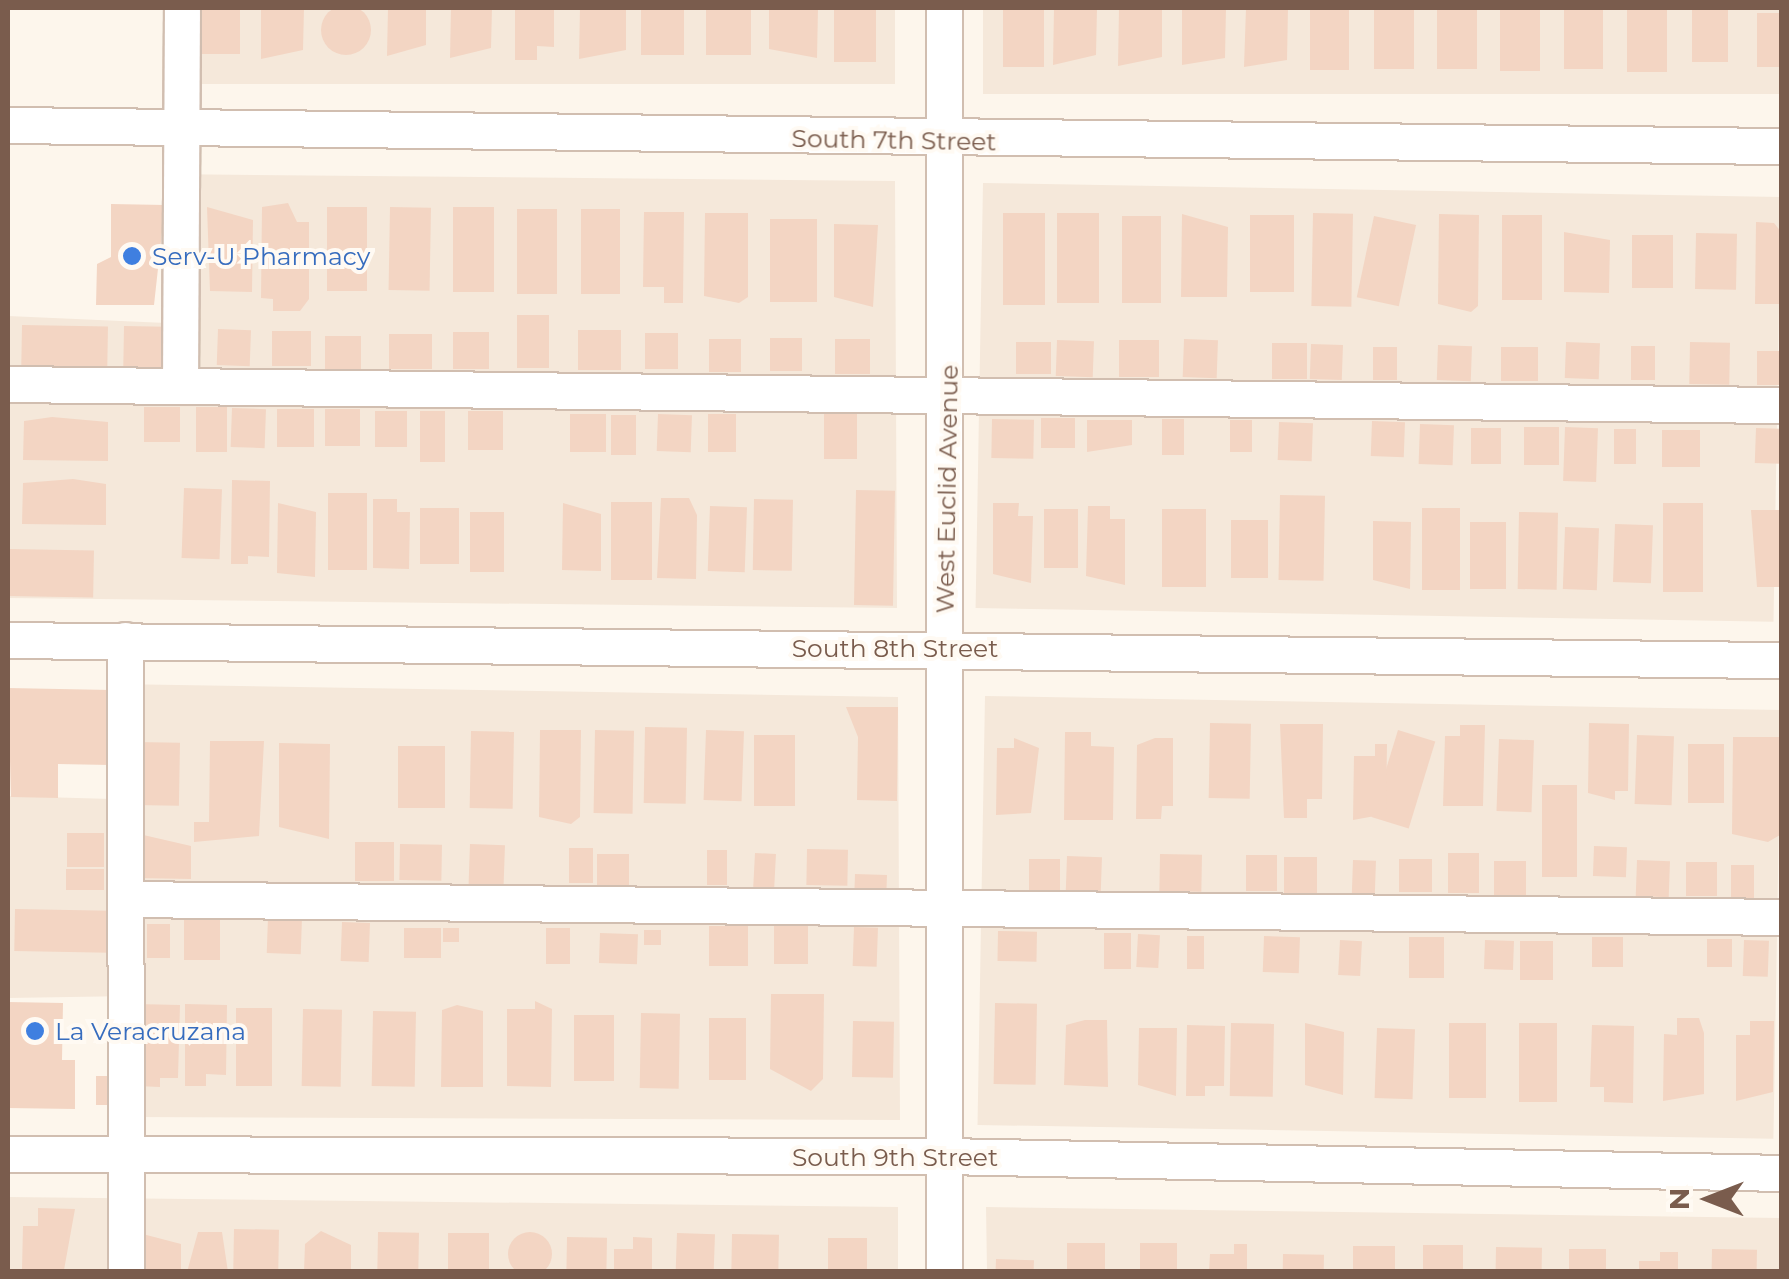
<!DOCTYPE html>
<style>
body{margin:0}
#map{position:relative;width:1789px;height:1279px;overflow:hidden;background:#fdf6ec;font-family:Montserrat,sans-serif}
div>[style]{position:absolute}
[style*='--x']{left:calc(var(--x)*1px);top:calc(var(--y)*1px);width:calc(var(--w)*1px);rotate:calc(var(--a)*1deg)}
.residential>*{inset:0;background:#f5e8da;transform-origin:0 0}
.building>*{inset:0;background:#f3d5c3;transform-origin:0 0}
.round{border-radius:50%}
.roads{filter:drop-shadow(2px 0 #d1beb0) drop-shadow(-2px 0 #d1beb0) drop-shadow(0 2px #d1beb0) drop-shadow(0 -2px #d1beb0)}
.minor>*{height:35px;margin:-17.5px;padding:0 17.5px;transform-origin:17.5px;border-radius:17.5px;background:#fff}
.dots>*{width:28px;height:28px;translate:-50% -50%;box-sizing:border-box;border:5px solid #fffaf3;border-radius:50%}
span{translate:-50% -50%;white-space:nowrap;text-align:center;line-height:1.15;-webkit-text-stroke:8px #fffaf3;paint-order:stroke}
.street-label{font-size:25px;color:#7a5c4d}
.shop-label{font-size:25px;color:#366cbe}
.left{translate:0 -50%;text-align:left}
.frame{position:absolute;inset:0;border:10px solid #7a5c4d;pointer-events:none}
.north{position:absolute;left:1659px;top:1149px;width:100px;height:100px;-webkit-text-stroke:8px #fffaf3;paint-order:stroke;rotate:270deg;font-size:28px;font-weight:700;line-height:40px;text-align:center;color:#7a5c4d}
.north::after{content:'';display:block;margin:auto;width:35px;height:45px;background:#7a5c4d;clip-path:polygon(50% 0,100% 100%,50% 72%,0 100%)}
</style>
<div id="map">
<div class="residential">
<i style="left:164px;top:8px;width:731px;height:76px"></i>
<i style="left:983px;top:8px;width:798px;height:86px"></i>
<i style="clip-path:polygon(162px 174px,895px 181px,897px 608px,8px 598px,8px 316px,166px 323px)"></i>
<i style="left:983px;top:183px;width:798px;height:425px;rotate:1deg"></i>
<i style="clip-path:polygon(115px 684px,898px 697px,900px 1120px,130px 1117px,132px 996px,8px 998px,8px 796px,111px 799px)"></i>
<i style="left:985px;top:696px;width:796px;height:429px;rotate:1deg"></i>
<i style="clip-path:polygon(8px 1197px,898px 1207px,898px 1271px,8px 1272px)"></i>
<i style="clip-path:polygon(986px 1207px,1781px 1218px,1781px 1271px,987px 1271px)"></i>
</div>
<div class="building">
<i class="round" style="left:321px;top:5px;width:50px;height:50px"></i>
<i style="left:195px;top:8px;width:45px;height:46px"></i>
<i style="clip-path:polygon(261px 8px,304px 8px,303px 50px,261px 59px)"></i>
<i style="clip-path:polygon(388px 8px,426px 8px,426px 45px,387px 56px)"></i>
<i style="clip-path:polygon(451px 8px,492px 8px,491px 48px,450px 58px)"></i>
<i style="clip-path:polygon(515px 8px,554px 8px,554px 47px,537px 46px,537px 60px,515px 60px)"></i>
<i style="clip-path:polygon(580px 8px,626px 8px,626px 50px,579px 59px)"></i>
<i style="left:641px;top:8px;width:43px;height:47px"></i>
<i style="left:706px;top:8px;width:45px;height:47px"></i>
<i style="clip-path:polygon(769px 8px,818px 8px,817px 58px,769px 49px)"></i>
<i style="left:834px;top:8px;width:42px;height:54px"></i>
<i style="left:1003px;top:8px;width:41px;height:59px"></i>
<i style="clip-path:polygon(1054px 8px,1097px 8px,1096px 55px,1053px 65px)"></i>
<i style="clip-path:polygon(1119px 8px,1162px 8px,1162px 57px,1118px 66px)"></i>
<i style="clip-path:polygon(1182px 8px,1226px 8px,1225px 58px,1182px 65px)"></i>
<i style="clip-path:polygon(1246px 8px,1288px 8px,1287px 60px,1244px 67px)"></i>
<i style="left:1310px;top:8px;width:39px;height:62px"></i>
<i style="left:1374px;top:8px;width:40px;height:61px"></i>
<i style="left:1437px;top:8px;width:40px;height:61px"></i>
<i style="left:1500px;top:8px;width:40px;height:63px"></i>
<i style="left:1564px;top:8px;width:39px;height:61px"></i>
<i style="left:1627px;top:8px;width:40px;height:64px"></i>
<i style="left:1692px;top:8px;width:36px;height:54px"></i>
<i style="left:1757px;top:13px;width:25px;height:54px"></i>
<i style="clip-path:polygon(288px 203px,297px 222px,309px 222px,309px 299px,300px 311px,273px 311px,273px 299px,261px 298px,262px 207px)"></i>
<i style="clip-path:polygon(111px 204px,165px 205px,154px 305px,96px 305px,97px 264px,111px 257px)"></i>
<i style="clip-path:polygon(207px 207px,253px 220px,252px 292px,210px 291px)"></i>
<i style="left:327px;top:207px;width:40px;height:84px"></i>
<i style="left:390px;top:207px;width:41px;height:83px;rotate:1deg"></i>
<i style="left:453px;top:207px;width:41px;height:85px"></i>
<i style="left:517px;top:209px;width:40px;height:85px"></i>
<i style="left:581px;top:209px;width:39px;height:85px"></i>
<i style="clip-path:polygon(644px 212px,684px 212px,683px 303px,664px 303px,664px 287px,643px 287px)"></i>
<i style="clip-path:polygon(705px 213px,748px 213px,748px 297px,739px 303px,704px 296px)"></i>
<i style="left:1003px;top:213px;width:42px;height:92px"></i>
<i style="left:1057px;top:213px;width:42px;height:90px"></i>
<i style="left:1313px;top:213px;width:40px;height:93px;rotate:1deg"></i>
<i style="clip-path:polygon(1182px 214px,1228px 227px,1227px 297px,1181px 297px)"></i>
<i style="clip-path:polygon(1439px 214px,1479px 215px,1478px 306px,1471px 312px,1438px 304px)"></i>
<i style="left:1250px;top:215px;width:44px;height:77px"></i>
<i style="left:1502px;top:215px;width:40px;height:85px"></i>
<i style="left:1122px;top:216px;width:39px;height:87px"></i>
<i style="left:1374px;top:216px;width:43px;height:83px;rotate:12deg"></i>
<i style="left:770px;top:219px;width:47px;height:83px"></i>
<i style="clip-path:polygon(1756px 222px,1774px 223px,1782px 233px,1782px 304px,1755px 304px)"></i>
<i style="clip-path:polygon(834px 224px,878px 225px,873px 307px,834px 297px)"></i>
<i style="clip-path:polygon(1564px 232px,1610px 240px,1609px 293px,1564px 292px)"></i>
<i style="left:1696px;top:233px;width:41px;height:56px;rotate:1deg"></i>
<i style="left:1632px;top:235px;width:41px;height:53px"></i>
<i style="left:517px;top:315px;width:32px;height:53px"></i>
<i style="left:22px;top:325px;width:86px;height:43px;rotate:1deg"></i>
<i style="left:124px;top:326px;width:42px;height:41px;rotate:1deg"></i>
<i style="left:218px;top:329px;width:33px;height:36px;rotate:2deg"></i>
<i style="left:578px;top:330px;width:43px;height:40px"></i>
<i style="left:272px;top:331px;width:39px;height:35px"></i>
<i style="left:453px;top:332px;width:36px;height:37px"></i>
<i style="left:645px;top:333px;width:33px;height:36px"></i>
<i style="left:389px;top:334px;width:43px;height:35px"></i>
<i style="left:325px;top:336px;width:36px;height:34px"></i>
<i style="left:770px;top:338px;width:32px;height:33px"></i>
<i style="left:709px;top:339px;width:32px;height:33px"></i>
<i style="left:835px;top:339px;width:35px;height:35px"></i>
<i style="left:1184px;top:339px;width:34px;height:38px;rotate:2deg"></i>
<i style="left:1057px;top:340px;width:37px;height:36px;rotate:2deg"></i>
<i style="left:1119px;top:340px;width:40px;height:37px"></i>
<i style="left:1016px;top:342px;width:35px;height:32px"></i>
<i style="left:1566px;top:342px;width:34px;height:36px;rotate:2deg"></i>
<i style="left:1690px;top:342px;width:40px;height:42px;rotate:1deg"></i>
<i style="left:1272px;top:343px;width:35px;height:36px"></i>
<i style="left:1311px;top:344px;width:32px;height:35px;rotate:2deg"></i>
<i style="left:1438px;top:345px;width:34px;height:35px;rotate:2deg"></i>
<i style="left:1631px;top:346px;width:24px;height:34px"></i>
<i style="left:1373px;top:347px;width:24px;height:33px"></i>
<i style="left:1501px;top:347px;width:37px;height:34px"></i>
<i style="left:1757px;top:351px;width:25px;height:34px"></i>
<i style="left:144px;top:407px;width:36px;height:35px"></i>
<i style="left:196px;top:407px;width:31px;height:45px"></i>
<i style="left:232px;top:408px;width:34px;height:39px;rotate:2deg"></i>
<i style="left:277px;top:409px;width:37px;height:38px"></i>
<i style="left:325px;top:409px;width:35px;height:37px"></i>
<i style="left:375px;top:411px;width:32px;height:36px"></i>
<i style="left:420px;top:411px;width:25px;height:51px"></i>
<i style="left:468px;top:411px;width:35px;height:39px"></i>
<i style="left:824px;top:413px;width:33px;height:46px"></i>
<i style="left:570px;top:414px;width:36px;height:38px"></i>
<i style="left:658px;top:414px;width:34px;height:37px;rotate:2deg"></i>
<i style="left:708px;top:414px;width:28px;height:38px"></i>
<i style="left:611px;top:415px;width:25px;height:40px"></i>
<i style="clip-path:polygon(52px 417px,108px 422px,108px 461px,23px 460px,24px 421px)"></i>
<i style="left:1041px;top:418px;width:34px;height:30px"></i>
<i style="left:992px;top:419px;width:42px;height:39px;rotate:1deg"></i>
<i style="left:1162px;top:419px;width:22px;height:36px"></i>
<i style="clip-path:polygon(1087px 420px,1132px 420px,1132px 445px,1087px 452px)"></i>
<i style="left:1230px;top:420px;width:22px;height:32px"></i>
<i style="left:1372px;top:421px;width:33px;height:35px;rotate:2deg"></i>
<i style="left:1279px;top:422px;width:34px;height:38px;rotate:2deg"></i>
<i style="left:1420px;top:424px;width:34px;height:40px;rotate:2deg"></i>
<i style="left:1524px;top:427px;width:35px;height:38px"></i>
<i style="left:1565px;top:427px;width:33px;height:54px;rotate:2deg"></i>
<i style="left:1471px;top:428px;width:30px;height:36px"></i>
<i style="left:1756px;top:428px;width:26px;height:35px;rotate:2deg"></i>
<i style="left:1614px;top:429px;width:22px;height:35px"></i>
<i style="left:1662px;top:430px;width:38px;height:37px"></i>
<i style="clip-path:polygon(73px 479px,106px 484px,106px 525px,22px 524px,23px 483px)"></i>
<i style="clip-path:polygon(232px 480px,270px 481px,269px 557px,248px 556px,248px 564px,231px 564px)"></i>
<i style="left:184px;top:488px;width:38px;height:70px;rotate:2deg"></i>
<i style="left:856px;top:490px;width:39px;height:115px;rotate:1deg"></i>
<i style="left:328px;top:493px;width:39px;height:77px"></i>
<i style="left:1280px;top:495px;width:45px;height:85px;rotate:1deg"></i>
<i style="clip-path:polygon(661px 498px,689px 498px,697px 515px,696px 579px,657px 578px)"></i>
<i style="clip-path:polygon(373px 499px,397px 499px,397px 512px,410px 512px,409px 569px,373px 568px)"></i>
<i style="left:754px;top:499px;width:39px;height:71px;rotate:1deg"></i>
<i style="left:611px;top:502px;width:41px;height:78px"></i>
<i style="clip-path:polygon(278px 503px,316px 512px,315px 577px,277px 573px)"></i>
<i style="clip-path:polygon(563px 503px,601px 514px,601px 571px,562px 570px)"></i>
<i style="clip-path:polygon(993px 503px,1019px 503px,1018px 516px,1033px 516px,1031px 583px,993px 574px)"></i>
<i style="left:1663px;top:503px;width:40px;height:89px"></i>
<i style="left:710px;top:506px;width:37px;height:65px;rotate:2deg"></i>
<i style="clip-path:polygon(1088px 506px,1110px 506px,1110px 519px,1125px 519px,1125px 585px,1086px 576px)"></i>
<i style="left:420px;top:508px;width:39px;height:56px"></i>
<i style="left:1422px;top:508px;width:38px;height:82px"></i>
<i style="left:1044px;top:509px;width:34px;height:59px"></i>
<i style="left:1162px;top:509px;width:44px;height:78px"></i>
<i style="clip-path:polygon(1751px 510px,1782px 510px,1782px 587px,1757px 587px)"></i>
<i style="left:470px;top:512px;width:34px;height:60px"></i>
<i style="left:1519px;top:512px;width:39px;height:77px;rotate:1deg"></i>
<i style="left:1231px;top:520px;width:37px;height:58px"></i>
<i style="clip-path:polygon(1373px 521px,1411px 522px,1410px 589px,1373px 580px)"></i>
<i style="left:1470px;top:522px;width:36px;height:67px"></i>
<i style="left:1615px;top:524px;width:38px;height:58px;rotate:2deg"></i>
<i style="left:1565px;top:527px;width:34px;height:62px;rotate:2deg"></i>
<i style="left:8px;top:549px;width:86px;height:47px;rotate:1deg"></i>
<i style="clip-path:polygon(8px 688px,111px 690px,110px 765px,58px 764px,58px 798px,11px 797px)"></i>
<i style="clip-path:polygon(846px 707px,898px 707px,897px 801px,857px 800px,858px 737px)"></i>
<i style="left:1210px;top:723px;width:41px;height:75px;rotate:1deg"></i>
<i style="clip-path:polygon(1589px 723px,1629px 724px,1628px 791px,1615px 791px,1615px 800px,1588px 793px)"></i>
<i style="clip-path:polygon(1280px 724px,1323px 724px,1322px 799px,1307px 799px,1307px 818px,1284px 818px)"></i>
<i style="clip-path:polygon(1460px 725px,1485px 725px,1483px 806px,1443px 806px,1445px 736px,1460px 736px)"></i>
<i style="left:645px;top:727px;width:42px;height:76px;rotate:1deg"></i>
<i style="clip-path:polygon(540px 730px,581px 730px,580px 817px,571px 824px,539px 817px)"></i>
<i style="left:595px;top:730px;width:39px;height:83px;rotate:1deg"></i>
<i style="left:706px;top:730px;width:38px;height:70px;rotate:2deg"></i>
<i style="left:1398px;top:730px;width:39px;height:91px;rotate:17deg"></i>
<i style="left:471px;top:731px;width:43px;height:77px;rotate:1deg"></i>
<i style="clip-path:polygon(1065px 732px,1091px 732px,1091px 746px,1114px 747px,1113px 820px,1064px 820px)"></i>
<i style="left:754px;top:735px;width:41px;height:71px"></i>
<i style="left:1637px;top:735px;width:37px;height:69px;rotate:2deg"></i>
<i style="clip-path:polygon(1733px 737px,1781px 737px,1780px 835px,1768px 842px,1732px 834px)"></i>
<i style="clip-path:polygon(1014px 738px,1039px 748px,1031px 813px,996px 815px,997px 748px,1014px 748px)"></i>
<i style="clip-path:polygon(1155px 738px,1173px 738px,1173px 806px,1162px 806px,1161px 819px,1136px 819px,1137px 745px)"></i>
<i style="left:1499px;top:739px;width:35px;height:72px;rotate:2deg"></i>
<i style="clip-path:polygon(210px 741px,264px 741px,259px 836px,194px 842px,194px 822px,209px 822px)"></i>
<i style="left:135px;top:742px;width:45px;height:63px;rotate:1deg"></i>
<i style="clip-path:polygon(279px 743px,330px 744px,329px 839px,279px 827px)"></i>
<i style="clip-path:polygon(1375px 744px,1387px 744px,1386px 814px,1353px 820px,1354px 756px,1375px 756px)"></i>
<i style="left:1688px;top:744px;width:36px;height:59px"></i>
<i style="left:398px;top:746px;width:47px;height:62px"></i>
<i style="left:1542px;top:785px;width:35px;height:92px"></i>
<i style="left:67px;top:833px;width:37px;height:34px"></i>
<i style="clip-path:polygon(139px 834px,191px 846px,191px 879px,136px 878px)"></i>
<i style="left:355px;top:842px;width:39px;height:39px"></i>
<i style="left:400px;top:844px;width:42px;height:36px;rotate:1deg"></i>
<i style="left:470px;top:844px;width:35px;height:40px;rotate:2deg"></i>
<i style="left:1594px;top:846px;width:33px;height:30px;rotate:2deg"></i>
<i style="left:569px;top:848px;width:24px;height:35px"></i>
<i style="left:807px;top:849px;width:41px;height:36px;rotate:1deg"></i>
<i style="left:707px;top:850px;width:20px;height:35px"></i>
<i style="left:755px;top:853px;width:21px;height:37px;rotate:3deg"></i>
<i style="left:1448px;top:853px;width:31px;height:40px"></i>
<i style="left:597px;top:854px;width:32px;height:31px"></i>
<i style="left:1160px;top:854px;width:42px;height:37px;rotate:1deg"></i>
<i style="left:1246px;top:855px;width:31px;height:36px"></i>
<i style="left:1067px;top:856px;width:35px;height:35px;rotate:2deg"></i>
<i style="left:1284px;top:857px;width:33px;height:36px"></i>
<i style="left:1029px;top:859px;width:31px;height:32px"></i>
<i style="left:1399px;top:859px;width:33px;height:33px"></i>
<i style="left:1353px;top:860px;width:23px;height:34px;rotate:2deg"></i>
<i style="left:1637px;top:860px;width:33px;height:36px;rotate:2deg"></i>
<i style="left:1494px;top:861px;width:32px;height:34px"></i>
<i style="left:1686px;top:862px;width:31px;height:34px"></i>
<i style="left:1731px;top:865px;width:23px;height:35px"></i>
<i style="left:66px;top:869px;width:38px;height:21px"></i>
<i style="left:855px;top:874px;width:32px;height:16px;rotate:2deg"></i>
<i style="left:15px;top:909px;width:95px;height:42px;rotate:1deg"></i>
<i style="left:268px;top:917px;width:34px;height:36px;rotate:2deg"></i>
<i style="left:184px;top:919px;width:36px;height:41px"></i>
<i style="left:342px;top:922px;width:28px;height:39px;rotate:2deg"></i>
<i style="left:147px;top:924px;width:23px;height:34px"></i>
<i style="left:774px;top:925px;width:34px;height:39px"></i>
<i style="left:709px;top:926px;width:39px;height:40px"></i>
<i style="left:854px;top:927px;width:24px;height:39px;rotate:2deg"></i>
<i style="left:404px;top:928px;width:37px;height:30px"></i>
<i style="left:443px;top:928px;width:16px;height:14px"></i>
<i style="left:546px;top:928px;width:24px;height:36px"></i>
<i style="left:644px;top:930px;width:17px;height:15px"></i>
<i style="left:998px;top:931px;width:39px;height:30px;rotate:1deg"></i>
<i style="left:600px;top:933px;width:38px;height:30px;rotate:2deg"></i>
<i style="left:1104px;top:933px;width:27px;height:36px"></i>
<i style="left:1138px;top:934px;width:22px;height:33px;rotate:3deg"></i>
<i style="left:1187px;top:936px;width:17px;height:33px"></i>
<i style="left:1264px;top:936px;width:36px;height:36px;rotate:2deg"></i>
<i style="left:1409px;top:937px;width:35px;height:41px"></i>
<i style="left:1592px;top:937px;width:31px;height:30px"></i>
<i style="left:1707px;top:939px;width:25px;height:28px"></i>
<i style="left:1340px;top:940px;width:22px;height:35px;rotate:3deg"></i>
<i style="left:1485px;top:940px;width:29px;height:29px;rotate:2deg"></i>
<i style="left:1744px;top:940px;width:25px;height:36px;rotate:2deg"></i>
<i style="left:1520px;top:941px;width:33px;height:39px"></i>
<i style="clip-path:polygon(771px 994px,824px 994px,823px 1079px,811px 1091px,770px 1069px)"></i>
<i style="clip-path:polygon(535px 1001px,552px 1009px,551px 1087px,507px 1086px,507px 1009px,535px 1009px)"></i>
<i style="clip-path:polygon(8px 1002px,63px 1003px,62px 1060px,75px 1060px,75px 1109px,8px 1108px)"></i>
<i style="left:995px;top:1003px;width:42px;height:81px;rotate:1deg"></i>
<i style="clip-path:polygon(136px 1004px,180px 1005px,178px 1078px,160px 1078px,160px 1087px,136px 1086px)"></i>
<i style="clip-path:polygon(185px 1004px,227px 1005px,226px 1075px,206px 1074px,206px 1086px,185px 1086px)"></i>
<i style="clip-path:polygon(457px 1005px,483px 1011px,483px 1087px,441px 1087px,442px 1010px)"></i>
<i style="left:236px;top:1008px;width:36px;height:78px"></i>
<i style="left:303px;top:1009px;width:39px;height:77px;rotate:1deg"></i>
<i style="left:373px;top:1011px;width:43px;height:75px;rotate:1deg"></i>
<i style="left:641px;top:1013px;width:39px;height:75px;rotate:1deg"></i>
<i style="left:574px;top:1015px;width:40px;height:66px"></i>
<i style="left:709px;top:1018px;width:37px;height:62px"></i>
<i style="clip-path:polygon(1677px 1018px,1699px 1018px,1704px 1033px,1704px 1094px,1663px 1101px,1664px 1034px,1677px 1035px)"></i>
<i style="clip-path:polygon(1085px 1020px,1107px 1020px,1108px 1087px,1064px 1085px,1066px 1025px)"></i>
<i style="left:853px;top:1021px;width:41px;height:56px;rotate:1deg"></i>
<i style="clip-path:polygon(1750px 1021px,1774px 1021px,1773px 1092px,1736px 1101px,1736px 1035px,1750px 1035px)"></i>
<i style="left:1231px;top:1023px;width:43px;height:73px;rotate:1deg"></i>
<i style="clip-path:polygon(1305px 1023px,1344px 1032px,1343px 1095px,1305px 1085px)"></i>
<i style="left:1449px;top:1023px;width:37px;height:75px"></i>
<i style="left:1519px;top:1023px;width:38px;height:79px"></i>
<i style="clip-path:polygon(1187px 1025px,1225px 1026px,1224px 1086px,1205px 1086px,1205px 1096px,1186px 1096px)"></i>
<i style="clip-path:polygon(1592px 1025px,1634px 1026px,1633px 1103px,1604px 1102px,1604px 1087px,1590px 1087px)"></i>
<i style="clip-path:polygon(1139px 1028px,1177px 1028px,1176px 1096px,1138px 1085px)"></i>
<i style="left:1377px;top:1028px;width:38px;height:70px;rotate:2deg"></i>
<i style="left:96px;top:1076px;width:15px;height:29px"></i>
<i style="clip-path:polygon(38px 1208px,75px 1209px,64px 1270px,22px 1269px,23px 1226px,38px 1226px)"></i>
<i style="left:234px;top:1229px;width:45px;height:43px;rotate:1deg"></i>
<i style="clip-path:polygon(321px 1231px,351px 1245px,351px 1272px,304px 1272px,305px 1244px)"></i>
<i class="round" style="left:508px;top:1232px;width:44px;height:44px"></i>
<i style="clip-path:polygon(135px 1232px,181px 1244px,181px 1272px,135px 1272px)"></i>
<i style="clip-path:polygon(198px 1232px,222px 1232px,228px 1272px,187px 1272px)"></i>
<i style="left:378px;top:1232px;width:41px;height:40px;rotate:1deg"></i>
<i style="left:448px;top:1233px;width:41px;height:39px"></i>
<i style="left:677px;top:1233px;width:38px;height:39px;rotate:2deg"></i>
<i style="left:732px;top:1234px;width:47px;height:38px;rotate:1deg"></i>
<i style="left:567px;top:1237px;width:40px;height:35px;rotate:1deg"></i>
<i style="clip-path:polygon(633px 1237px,652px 1238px,652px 1272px,614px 1272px,614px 1249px,633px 1249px)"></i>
<i style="left:828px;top:1238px;width:39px;height:34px"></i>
<i style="left:1067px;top:1243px;width:38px;height:29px"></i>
<i style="left:1140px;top:1243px;width:37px;height:29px"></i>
<i style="clip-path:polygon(1234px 1244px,1247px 1244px,1247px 1272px,1209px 1272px,1210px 1254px,1234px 1254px)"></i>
<i style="left:1423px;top:1245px;width:40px;height:27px"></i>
<i style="left:1353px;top:1246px;width:42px;height:26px"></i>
<i style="left:1496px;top:1247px;width:46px;height:25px;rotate:1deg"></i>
<i style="left:1569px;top:1249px;width:37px;height:23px"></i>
<i style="left:1712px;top:1249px;width:45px;height:23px;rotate:1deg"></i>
<i style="clip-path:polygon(1660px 1252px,1678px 1252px,1678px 1272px,1639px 1272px,1639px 1261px,1660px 1261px)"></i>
<i style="left:1283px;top:1254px;width:41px;height:18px;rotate:1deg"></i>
<i style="left:996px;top:1259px;width:38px;height:13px;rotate:2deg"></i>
</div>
<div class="roads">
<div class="minor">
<i style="--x:8;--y:125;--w:1774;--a:0.68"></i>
<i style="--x:8;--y:384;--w:1774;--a:0.68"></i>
<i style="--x:180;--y:385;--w:377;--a:-89.7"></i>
<i style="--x:8;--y:640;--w:1774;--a:0.65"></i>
<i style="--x:125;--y:640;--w:632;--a:89.91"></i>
<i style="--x:125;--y:899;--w:1657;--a:0.62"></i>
<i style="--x:8;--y:1154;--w:936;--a:0.12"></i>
<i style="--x:944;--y:1156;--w:838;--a:1.16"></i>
<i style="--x:944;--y:1272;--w:1264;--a:-90"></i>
</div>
</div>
<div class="dots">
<i style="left:132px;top:256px;background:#3f7fe0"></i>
<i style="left:35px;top:1031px;background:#3f7fe0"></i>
</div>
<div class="street-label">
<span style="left:894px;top:140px;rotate:1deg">South 7th Street</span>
<span style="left:947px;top:489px;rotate:-89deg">West Euclid Avenue</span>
<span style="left:895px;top:648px">South 8th Street</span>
<span style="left:895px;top:1157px">South 9th Street</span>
</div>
<div class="shop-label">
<span class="left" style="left:152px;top:256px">Serv-U Pharmacy</span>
<span class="left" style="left:55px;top:1031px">La Veracruzana</span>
</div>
<div class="frame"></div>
<div class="north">N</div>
</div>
